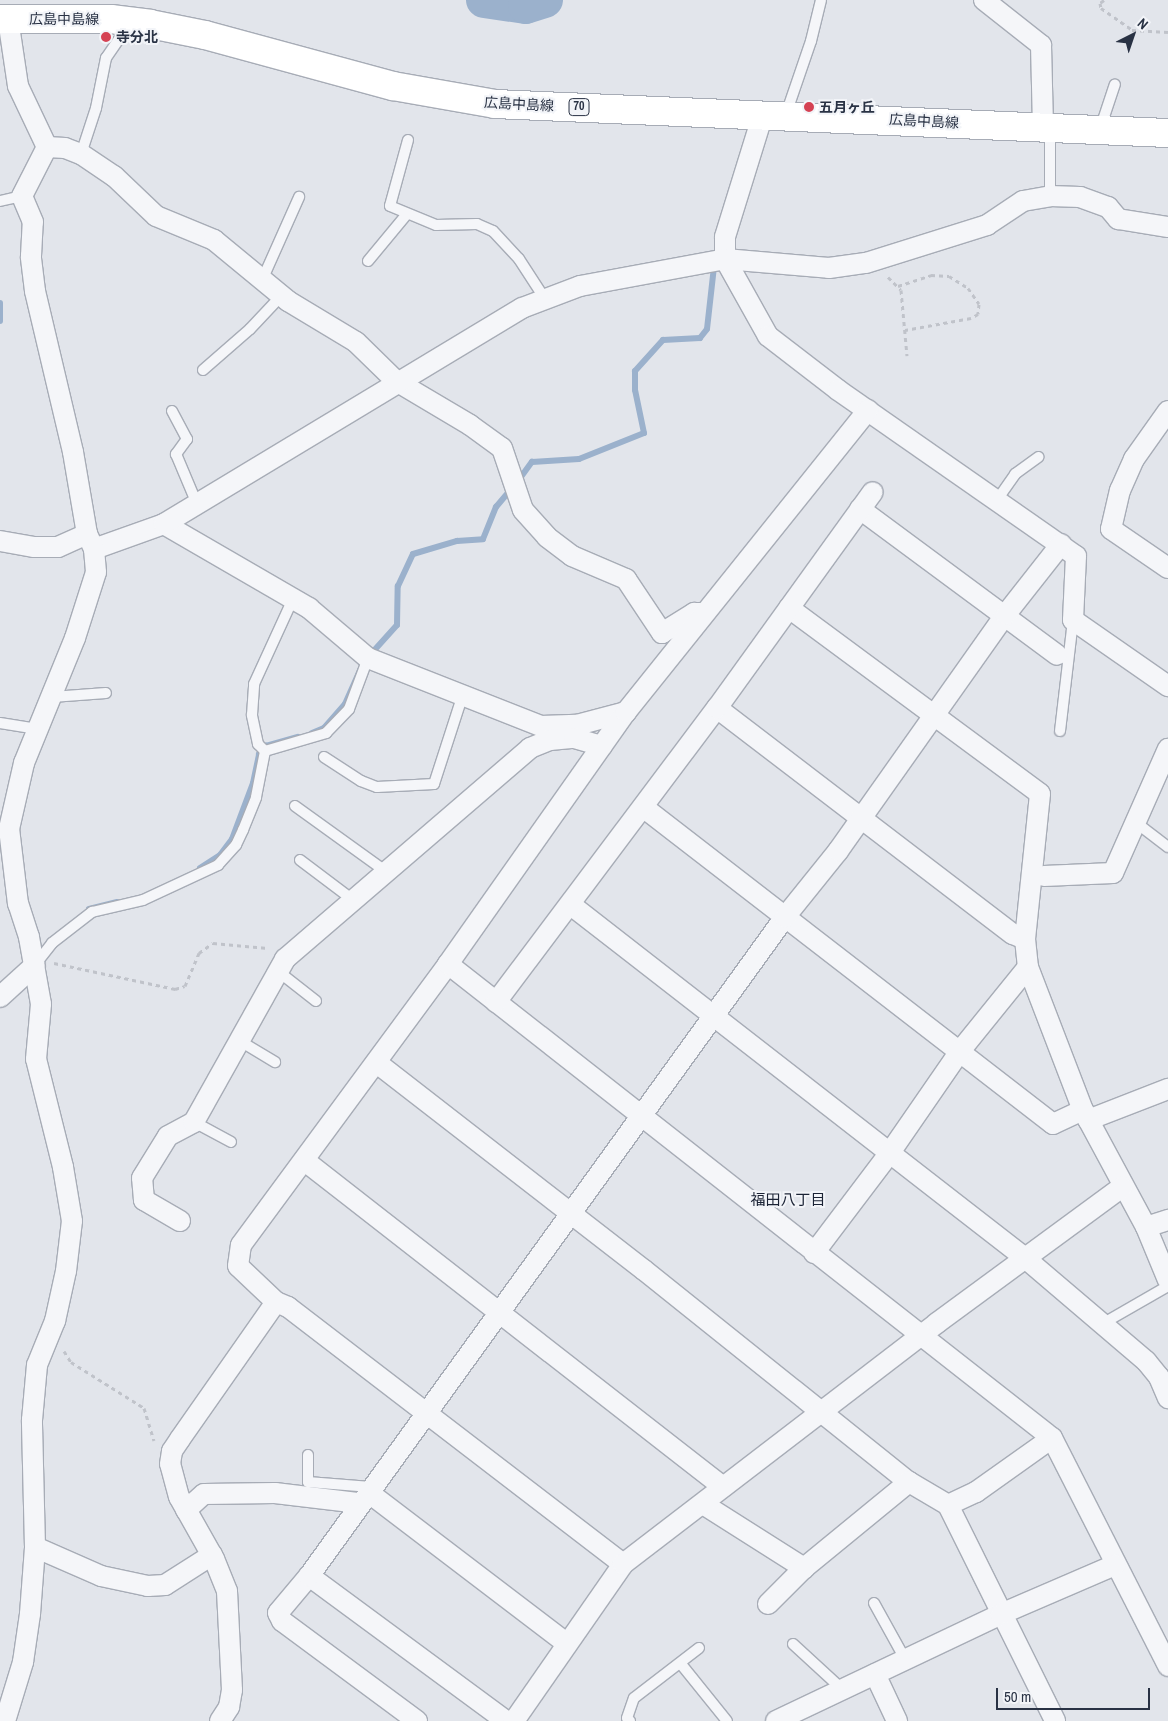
<!DOCTYPE html>
<meta charset="utf-8">
<style>
body{margin:0}
#map{position:relative;width:1168px;height:1721px;overflow:hidden;background:#e2e5eb;font-family:"Archivo Narrow","Noto Sans JP",sans-serif}
div>[style]{position:absolute}
[style*='--x']{left:calc(var(--x)*1px);top:calc(var(--y)*1px);width:calc(var(--w)*1px);rotate:calc(var(--a)*1deg)}
.stream>*{height:6px;margin:-3px;padding:0 3px;transform-origin:3px;border-radius:3px;background:#9bb1cc}
.river>*{height:36px;margin:-18px;padding:0 18px;transform-origin:18px;border-radius:18px;background:#9bb1cc}
.path>*{height:3px;margin-top:-1.5px;transform-origin:0;background:repeating-linear-gradient(90deg,#c0c3ca 0 4px,transparent 0 8px)}
.roads{filter:drop-shadow(1px 0 #a7acb6) drop-shadow(-1px 0 #a7acb6) drop-shadow(0 1px #a7acb6) drop-shadow(0 -1px #a7acb6)}
.lane>*{height:10px;margin:-5px;padding:0 5px;transform-origin:5px;border-radius:5px;background:#f5f6f9}
.street>*{height:20px;margin:-10px;padding:0 10px;transform-origin:10px;border-radius:10px;background:#f5f6f9}
.primary>*{height:28px;margin:-14px;padding:0 14px;transform-origin:14px;border-radius:14px;background:#fff}
.dots>*{width:14px;height:14px;translate:-50% -50%;box-sizing:border-box;border:2px solid #f2f4f8;border-radius:50%}
span{translate:-50% -50%;white-space:nowrap;text-align:center;line-height:1.15;-webkit-text-stroke:4px #f2f4f8;paint-order:stroke}
.shield-label span{padding:1px 4px;background:#f2f4f8;border:1px solid;border-radius:4px;-webkit-text-stroke-width:0}
.shield-label{font-size:12px;color:#293244;font-weight:700}
.street-label{font-size:14px;color:#293244}
.poi-label{font-size:14px;color:#293244;font-weight:700}
.left{translate:0 -50%;text-align:left}
.neighbourhood-label{font-size:15px;color:#1b2335}
.north{position:absolute;left:1108px;top:10px;width:50px;height:50px;-webkit-text-stroke:4px #f2f4f8;paint-order:stroke;rotate:41deg;font-size:14px;font-weight:700;line-height:20px;text-align:center;color:#293244}
.north::after{content:'';display:block;margin:auto;width:18px;height:22px;background:#293244;clip-path:polygon(50% 0,100% 100%,50% 72%,0 100%)}
.scale{position:absolute;left:996px;top:1688px;width:154px;height:22px;box-sizing:border-box;border:2px solid #293244;border-top:0;padding-left:6px;font-size:15px;line-height:18px;white-space:nowrap;color:#293244;-webkit-text-stroke:4px #f2f4f8;paint-order:stroke}
</style>
<div id="map">
<div class="stream">
<i style="--x:0;--y:321;--w:18;--a:-90"></i>
<i style="--x:518;--y:481;--w:24;--a:-54"></i>
<i style="--x:532;--y:462;--w:47;--a:-3.7"></i>
<i style="--x:579;--y:459;--w:70;--a:-21.8"></i>
<i style="--x:644;--y:433;--w:44;--a:-101.8"></i>
<i style="--x:635;--y:390;--w:19;--a:-90"></i>
<i style="--x:635;--y:371;--w:42;--a:-47.9"></i>
<i style="--x:663;--y:340;--w:37;--a:-3"></i>
<i style="--x:700;--y:338;--w:11;--a:-52"></i>
<i style="--x:707;--y:329;--w:62;--a:-83.6"></i>
<i style="--x:370;--y:655;--w:40;--a:-48"></i>
<i style="--x:397;--y:625;--w:39;--a:-89"></i>
<i style="--x:398;--y:586;--w:35;--a:-65"></i>
<i style="--x:413;--y:554;--w:46;--a:-16.5"></i>
<i style="--x:457;--y:541;--w:26;--a:-4"></i>
<i style="--x:483;--y:539;--w:35;--a:-68"></i>
<i style="--x:496;--y:507;--w:25;--a:-50"></i>
<i style="--x:312;--y:733;--w:13;--a:-23"></i>
<i style="--x:324;--y:728;--w:32;--a:-49"></i>
<i style="--x:345;--y:704;--w:37;--a:-66"></i>
<i style="--x:200;--y:868;--w:24;--a:-33"></i>
<i style="--x:220;--y:855;--w:20;--a:-53"></i>
<i style="--x:232;--y:839;--w:60;--a:-69.4"></i>
<i style="--x:253;--y:783;--w:30;--a:-78"></i>
<i style="--x:259;--y:754;--w:11;--a:-49"></i>
<i style="--x:266;--y:746;--w:33;--a:-16"></i>
<i style="--x:89;--y:909;--w:29;--a:-14"></i>
</div>
<div class="river">
<i style="--x:484;--y:0;--w:42;--a:8.1"></i>
<i style="--x:526;--y:6;--w:20;--a:-18"></i>
</div>
<div class="path">
<i style="--x:1104;--y:0;--w:5;--a:143"></i>
<i style="--x:1100;--y:3;--w:5;--a:79"></i>
<i style="--x:1101;--y:8;--w:38;--a:35"></i>
<i style="--x:1132;--y:30;--w:36;--a:3"></i>
<i style="--x:888;--y:277;--w:18;--a:45"></i>
<i style="--x:901;--y:290;--w:66;--a:84.8"></i>
<i style="--x:898;--y:286;--w:35;--a:-18"></i>
<i style="--x:931;--y:275;--w:18;--a:3"></i>
<i style="--x:949;--y:276;--w:22;--a:32"></i>
<i style="--x:968;--y:288;--w:19;--a:55"></i>
<i style="--x:979;--y:304;--w:10;--a:96"></i>
<i style="--x:978;--y:314;--w:8;--a:150"></i>
<i style="--x:971;--y:318;--w:67;--a:169.7"></i>
<i style="--x:54;--y:963;--w:124;--a:12.1"></i>
<i style="--x:175;--y:989;--w:10;--a:-17"></i>
<i style="--x:185;--y:986;--w:36;--a:-67"></i>
<i style="--x:199;--y:953;--w:17;--a:-36"></i>
<i style="--x:213;--y:943;--w:55;--a:5.2"></i>
<i style="--x:64;--y:1351;--w:13;--a:58"></i>
<i style="--x:71;--y:1362;--w:86;--a:32.2"></i>
<i style="--x:144;--y:1408;--w:34;--a:73"></i>
</div>
<div class="roads">
<div class="lane">
<i style="--x:786;--y:114;--w:77;--a:-71.1"></i>
<i style="--x:811;--y:41;--w:42;--a:-76.3"></i>
<i style="--x:1100;--y:129;--w:47;--a:-71.6"></i>
<i style="--x:408;--y:140;--w:68;--a:105.3"></i>
<i style="--x:390;--y:206;--w:50;--a:22.4"></i>
<i style="--x:436;--y:225;--w:41;--a:-1.4"></i>
<i style="--x:477;--y:224;--w:17;--a:24"></i>
<i style="--x:493;--y:231;--w:38;--a:47"></i>
<i style="--x:519;--y:259;--w:48;--a:57"></i>
<i style="--x:81;--y:154;--w:48;--a:-71.9"></i>
<i style="--x:96;--y:108;--w:51;--a:-78.7"></i>
<i style="--x:106;--y:58;--w:42;--a:-55.6"></i>
<i style="--x:1050;--y:196;--w:68;--a:-90"></i>
<i style="--x:0;--y:201;--w:23;--a:-13"></i>
<i style="--x:368;--y:261;--w:61;--a:-50.3"></i>
<i style="--x:263;--y:278;--w:89;--a:-66"></i>
<i style="--x:203;--y:370;--w:62;--a:-41.1"></i>
<i style="--x:250;--y:329;--w:47;--a:-46.7"></i>
<i style="--x:172;--y:411;--w:32;--a:62"></i>
<i style="--x:187;--y:439;--w:19;--a:126"></i>
<i style="--x:176;--y:454;--w:54;--a:67.2"></i>
<i style="--x:997;--y:500;--w:32;--a:-55"></i>
<i style="--x:1015;--y:474;--w:29;--a:-36"></i>
<i style="--x:52;--y:697;--w:54;--a:-4.2"></i>
<i style="--x:0;--y:723;--w:38;--a:9"></i>
<i style="--x:1060;--y:731;--w:112;--a:-83.3"></i>
<i style="--x:265;--y:751;--w:10;--a:-135"></i>
<i style="--x:258;--y:744;--w:30;--a:-102"></i>
<i style="--x:252;--y:715;--w:31;--a:-86"></i>
<i style="--x:254;--y:684;--w:94;--a:-65.4"></i>
<i style="--x:324;--y:757;--w:44;--a:33"></i>
<i style="--x:361;--y:781;--w:17;--a:21"></i>
<i style="--x:377;--y:787;--w:57;--a:-3"></i>
<i style="--x:434;--y:784;--w:95;--a:-72.1"></i>
<i style="--x:295;--y:806;--w:111;--a:35.8"></i>
<i style="--x:1134;--y:821;--w:43;--a:37.4"></i>
<i style="--x:300;--y:860;--w:66;--a:37"></i>
<i style="--x:35;--y:965;--w:28;--a:-52"></i>
<i style="--x:52;--y:943;--w:51;--a:-37.8"></i>
<i style="--x:92;--y:912;--w:52;--a:-13.2"></i>
<i style="--x:143;--y:900;--w:83;--a:-25"></i>
<i style="--x:218;--y:865;--w:27;--a:-48"></i>
<i style="--x:236;--y:845;--w:17;--a:-65"></i>
<i style="--x:243;--y:830;--w:35;--a:-68"></i>
<i style="--x:256;--y:797;--w:47;--a:-78.9"></i>
<i style="--x:265;--y:751;--w:64;--a:-16.4"></i>
<i style="--x:326;--y:733;--w:33;--a:-46"></i>
<i style="--x:349;--y:709;--w:54;--a:-69.6"></i>
<i style="--x:279;--y:972;--w:47;--a:38.1"></i>
<i style="--x:240;--y:1041;--w:41;--a:31"></i>
<i style="--x:194;--y:1122;--w:42;--a:28.4"></i>
<i style="--x:1102;--y:1324;--w:76;--a:-29.9"></i>
<i style="--x:308;--y:1455;--w:27;--a:90"></i>
<i style="--x:308;--y:1482;--w:63;--a:4.5"></i>
<i style="--x:874;--y:1603;--w:64;--a:61"></i>
<i style="--x:793;--y:1644;--w:68;--a:42.6"></i>
<i style="--x:681;--y:1664;--w:73;--a:51.1"></i>
<i style="--x:630;--y:1721;--w:4;--a:-135"></i>
<i style="--x:627;--y:1718;--w:21;--a:-71"></i>
<i style="--x:634;--y:1698;--w:82;--a:-37.6"></i>
</div>
<div class="street">
<i style="--x:984;--y:0;--w:73;--a:38.3"></i>
<i style="--x:1041;--y:45;--w:82;--a:88.6"></i>
<i style="--x:8;--y:19;--w:68;--a:81.5"></i>
<i style="--x:18;--y:86;--w:68;--a:64.6"></i>
<i style="--x:763;--y:114;--w:129;--a:107.2"></i>
<i style="--x:725;--y:237;--w:22;--a:90"></i>
<i style="--x:725;--y:259;--w:88;--a:60.8"></i>
<i style="--x:768;--y:336;--w:88;--a:37.6"></i>
<i style="--x:838;--y:390;--w:290;--a:34.9"></i>
<i style="--x:1076;--y:556;--w:64;--a:92.7"></i>
<i style="--x:1073;--y:620;--w:116;--a:34.8"></i>
<i style="--x:47;--y:147;--w:18;--a:3"></i>
<i style="--x:65;--y:148;--w:17;--a:21"></i>
<i style="--x:81;--y:154;--w:40;--a:34"></i>
<i style="--x:114;--y:176;--w:58;--a:43.6"></i>
<i style="--x:156;--y:216;--w:63;--a:22.5"></i>
<i style="--x:214;--y:240;--w:96;--a:39.5"></i>
<i style="--x:288;--y:301;--w:79;--a:31.1"></i>
<i style="--x:356;--y:342;--w:56;--a:44.3"></i>
<i style="--x:396;--y:381;--w:86;--a:30.7"></i>
<i style="--x:470;--y:425;--w:39;--a:36"></i>
<i style="--x:502;--y:448;--w:65;--a:71.3"></i>
<i style="--x:523;--y:510;--w:36;--a:48"></i>
<i style="--x:547;--y:537;--w:31;--a:37"></i>
<i style="--x:572;--y:556;--w:59;--a:23.1"></i>
<i style="--x:626;--y:579;--w:65;--a:56.3"></i>
<i style="--x:662;--y:633;--w:38;--a:-32"></i>
<i style="--x:694;--y:613;--w:8;--a:0"></i>
<i style="--x:1168;--y:411;--w:59;--a:125.3"></i>
<i style="--x:1134;--y:459;--w:34;--a:114"></i>
<i style="--x:1120;--y:490;--w:40;--a:103"></i>
<i style="--x:1111;--y:529;--w:69;--a:34.4"></i>
<i style="--x:860;--y:509;--w:245;--a:36.5"></i>
<i style="--x:164;--y:524;--w:168;--a:30.1"></i>
<i style="--x:309;--y:608;--w:77;--a:40.3"></i>
<i style="--x:368;--y:658;--w:186;--a:21.5"></i>
<i style="--x:541;--y:726;--w:36;--a:-2"></i>
<i style="--x:577;--y:725;--w:51;--a:-14.9"></i>
<i style="--x:0;--y:541;--w:35;--a:10"></i>
<i style="--x:34;--y:547;--w:24;--a:0"></i>
<i style="--x:58;--y:547;--w:32;--a:-24"></i>
<i style="--x:94;--y:549;--w:74;--a:-19.7"></i>
<i style="--x:164;--y:524;--w:418;--a:-31.1"></i>
<i style="--x:522;--y:308;--w:62;--a:-20.8"></i>
<i style="--x:580;--y:286;--w:147;--a:-10.5"></i>
<i style="--x:725;--y:259;--w:104;--a:4.9"></i>
<i style="--x:829;--y:268;--w:37;--a:-8"></i>
<i style="--x:866;--y:263;--w:127;--a:-17.4"></i>
<i style="--x:987;--y:225;--w:43;--a:-33.7"></i>
<i style="--x:1023;--y:201;--w:27;--a:-10"></i>
<i style="--x:1050;--y:196;--w:30;--a:2"></i>
<i style="--x:1080;--y:197;--w:30;--a:20"></i>
<i style="--x:1108;--y:207;--w:16;--a:50"></i>
<i style="--x:1118;--y:219;--w:51;--a:9.1"></i>
<i style="--x:789;--y:608;--w:312;--a:36.5"></i>
<i style="--x:1040;--y:794;--w:146;--a:95.9"></i>
<i style="--x:1025;--y:939;--w:28;--a:84"></i>
<i style="--x:1028;--y:967;--w:153;--a:69"></i>
<i style="--x:1083;--y:1110;--w:133;--a:61.7"></i>
<i style="--x:1146;--y:1227;--w:57;--a:67.5"></i>
<i style="--x:717;--y:708;--w:372;--a:37.4"></i>
<i style="--x:1013;--y:934;--w:13;--a:23"></i>
<i style="--x:643;--y:807;--w:518;--a:37.71"></i>
<i style="--x:1053;--y:1124;--w:33;--a:-25"></i>
<i style="--x:1044;--y:876;--w:69;--a:-2.5"></i>
<i style="--x:1113;--y:873;--w:136;--a:-66.1"></i>
<i style="--x:571;--y:905;--w:575;--a:37.87"></i>
<i style="--x:1025;--y:1258;--w:159;--a:40.4"></i>
<i style="--x:1146;--y:1361;--w:21;--a:51"></i>
<i style="--x:1159;--y:1377;--w:23;--a:67"></i>
<i style="--x:448;--y:964;--w:768;--a:38.12"></i>
<i style="--x:1052;--y:1438;--w:256;--a:63"></i>
<i style="--x:0;--y:997;--w:47;--a:-42.4"></i>
<i style="--x:496;--y:1002;--w:368;--a:-53.1"></i>
<i style="--x:717;--y:708;--w:266;--a:-54.2"></i>
<i style="--x:377;--y:1063;--w:338;--a:37.8"></i>
<i style="--x:644;--y:1270;--w:339;--a:38.7"></i>
<i style="--x:909;--y:1482;--w:45;--a:30.5"></i>
<i style="--x:948;--y:1505;--w:241;--a:63.6"></i>
<i style="--x:1088;--y:1120;--w:86;--a:-21.2"></i>
<i style="--x:305;--y:1161;--w:530;--a:37.95"></i>
<i style="--x:180;--y:1221;--w:42;--a:-149.7"></i>
<i style="--x:144;--y:1200;--w:22;--a:-95"></i>
<i style="--x:142;--y:1178;--w:49;--a:-58.2"></i>
<i style="--x:168;--y:1136;--w:30;--a:-28"></i>
<i style="--x:194;--y:1122;--w:187;--a:-60.8"></i>
<i style="--x:285;--y:959;--w:323;--a:-40.7"></i>
<i style="--x:530;--y:748;--w:22;--a:-22"></i>
<i style="--x:550;--y:740;--w:24;--a:-5"></i>
<i style="--x:574;--y:738;--w:29;--a:16"></i>
<i style="--x:1146;--y:1227;--w:23;--a:-18"></i>
<i style="--x:814;--y:1253;--w:124;--a:-52.9"></i>
<i style="--x:889;--y:1154;--w:125;--a:-55.4"></i>
<i style="--x:960;--y:1051;--w:108;--a:-51"></i>
<i style="--x:368;--y:1492;--w:249;--a:37.3"></i>
<i style="--x:703;--y:1504;--w:120;--a:32.4"></i>
<i style="--x:948;--y:1505;--w:31;--a:-25"></i>
<i style="--x:976;--y:1492;--w:93;--a:-35.4"></i>
<i style="--x:186;--y:1510;--w:24;--a:-42"></i>
<i style="--x:204;--y:1494;--w:71;--a:-0.8"></i>
<i style="--x:275;--y:1493;--w:85;--a:6.8"></i>
<i style="--x:35;--y:1547;--w:72;--a:23.7"></i>
<i style="--x:101;--y:1576;--w:48;--a:12"></i>
<i style="--x:148;--y:1586;--w:17;--a:-3"></i>
<i style="--x:165;--y:1585;--w:56;--a:-32.6"></i>
<i style="--x:623;--y:1564;--w:422;--a:-142.5"></i>
<i style="--x:288;--y:1307;--w:13;--a:-157"></i>
<i style="--x:276;--y:1302;--w:52;--a:-136.5"></i>
<i style="--x:238;--y:1266;--w:21;--a:-82"></i>
<i style="--x:241;--y:1245;--w:349;--a:-53.6"></i>
<i style="--x:448;--y:964;--w:309;--a:-54.8"></i>
<i style="--x:626;--y:712;--w:387;--a:-51.3"></i>
<i style="--x:309;--y:1576;--w:48;--a:130"></i>
<i style="--x:278;--y:1613;--w:9;--a:63"></i>
<i style="--x:282;--y:1621;--w:168;--a:36.5"></i>
<i style="--x:768;--y:1604;--w:51;--a:-45"></i>
<i style="--x:804;--y:1568;--w:136;--a:-39.3"></i>
<i style="--x:875;--y:1674;--w:52;--a:64.9"></i>
<i style="--x:5;--y:1721;--w:62;--a:-73"></i>
<i style="--x:23;--y:1662;--w:49;--a:-81.7"></i>
<i style="--x:30;--y:1614;--w:67;--a:-85.7"></i>
<i style="--x:35;--y:1547;--w:127;--a:-91.4"></i>
<i style="--x:32;--y:1420;--w:55;--a:-84.8"></i>
<i style="--x:37;--y:1365;--w:48;--a:-67.8"></i>
<i style="--x:55;--y:1321;--w:51;--a:-77.6"></i>
<i style="--x:66;--y:1271;--w:50;--a:-83.2"></i>
<i style="--x:72;--y:1221;--w:55;--a:-99.5"></i>
<i style="--x:63;--y:1167;--w:111;--a:-104"></i>
<i style="--x:36;--y:1059;--w:55;--a:-84.8"></i>
<i style="--x:41;--y:1004;--w:68;--a:-100.2"></i>
<i style="--x:29;--y:937;--w:35;--a:-108"></i>
<i style="--x:18;--y:904;--w:76;--a:-96.8"></i>
<i style="--x:9;--y:829;--w:68;--a:-77.2"></i>
<i style="--x:24;--y:763;--w:135;--a:-67.8"></i>
<i style="--x:75;--y:638;--w:69;--a:-72.3"></i>
<i style="--x:96;--y:572;--w:23;--a:-95"></i>
<i style="--x:94;--y:549;--w:17;--a:-115"></i>
<i style="--x:87;--y:534;--w:83;--a:-99.7"></i>
<i style="--x:73;--y:452;--w:165;--a:-103.3"></i>
<i style="--x:35;--y:291;--w:35;--a:-97"></i>
<i style="--x:31;--y:256;--w:34;--a:-87"></i>
<i style="--x:33;--y:222;--w:28;--a:-113"></i>
<i style="--x:22;--y:196;--w:55;--a:-63"></i>
<i style="--x:220;--y:1721;--w:17;--a:-57"></i>
<i style="--x:229;--y:1707;--w:17;--a:-80"></i>
<i style="--x:232;--y:1690;--w:99;--a:-92.9"></i>
<i style="--x:227;--y:1591;--w:35;--a:-112"></i>
<i style="--x:214;--y:1559;--w:71;--a:-119.4"></i>
<i style="--x:179;--y:1497;--w:34;--a:-105"></i>
<i style="--x:170;--y:1464;--w:13;--a:-81"></i>
<i style="--x:172;--y:1451;--w:14;--a:-56"></i>
<i style="--x:180;--y:1439;--w:167;--a:-55"></i>
<i style="--x:506;--y:1721;--w:245;--a:-143.6"></i>
<i style="--x:309;--y:1576;--w:813;--a:-54.16"></i>
<i style="--x:785;--y:917;--w:85;--a:-51.2"></i>
<i style="--x:838;--y:851;--w:291;--a:-54.7"></i>
<i style="--x:1006;--y:614;--w:89;--a:-51.8"></i>
<i style="--x:514;--y:1721;--w:191;--a:-55.2"></i>
<i style="--x:623;--y:1564;--w:396;--a:-37.5"></i>
<i style="--x:937;--y:1323;--w:230;--a:-36.3"></i>
<i style="--x:776;--y:1721;--w:249;--a:-25.4"></i>
<i style="--x:1001;--y:1614;--w:124;--a:-23.3"></i>
</div>
<div class="primary">
<i style="--x:0;--y:19;--w:111;--a:0"></i>
<i style="--x:111;--y:19;--w:39;--a:7"></i>
<i style="--x:150;--y:24;--w:56;--a:11.3"></i>
<i style="--x:205;--y:35;--w:195;--a:15.2"></i>
<i style="--x:393;--y:86;--w:104;--a:10"></i>
<i style="--x:495;--y:104;--w:674;--a:2.47"></i>
</div>
</div>
<div class="dots">
<i style="left:106px;top:37px;background:#d54253"></i>
<i style="left:809px;top:107px;background:#d54253"></i>
</div>
<div class="shield-label">
<span style="left:579px;top:107px">70</span>
</div>
<div class="street-label">
<span style="left:64px;top:19px">広島中島線</span>
<span style="left:519px;top:104px;rotate:3deg">広島中島線</span>
<span style="left:924px;top:121px;rotate:3deg">広島中島線</span>
</div>
<div class="poi-label">
<span class="left" style="left:116px;top:37px">寺分北</span>
<span class="left" style="left:819px;top:107px">五月ヶ丘</span>
</div>
<div class="neighbourhood-label">
<span style="left:788px;top:1200px">福田八丁目</span>
</div>
<div class="north">N</div>
<div class="scale">50 m</div>
</div>
